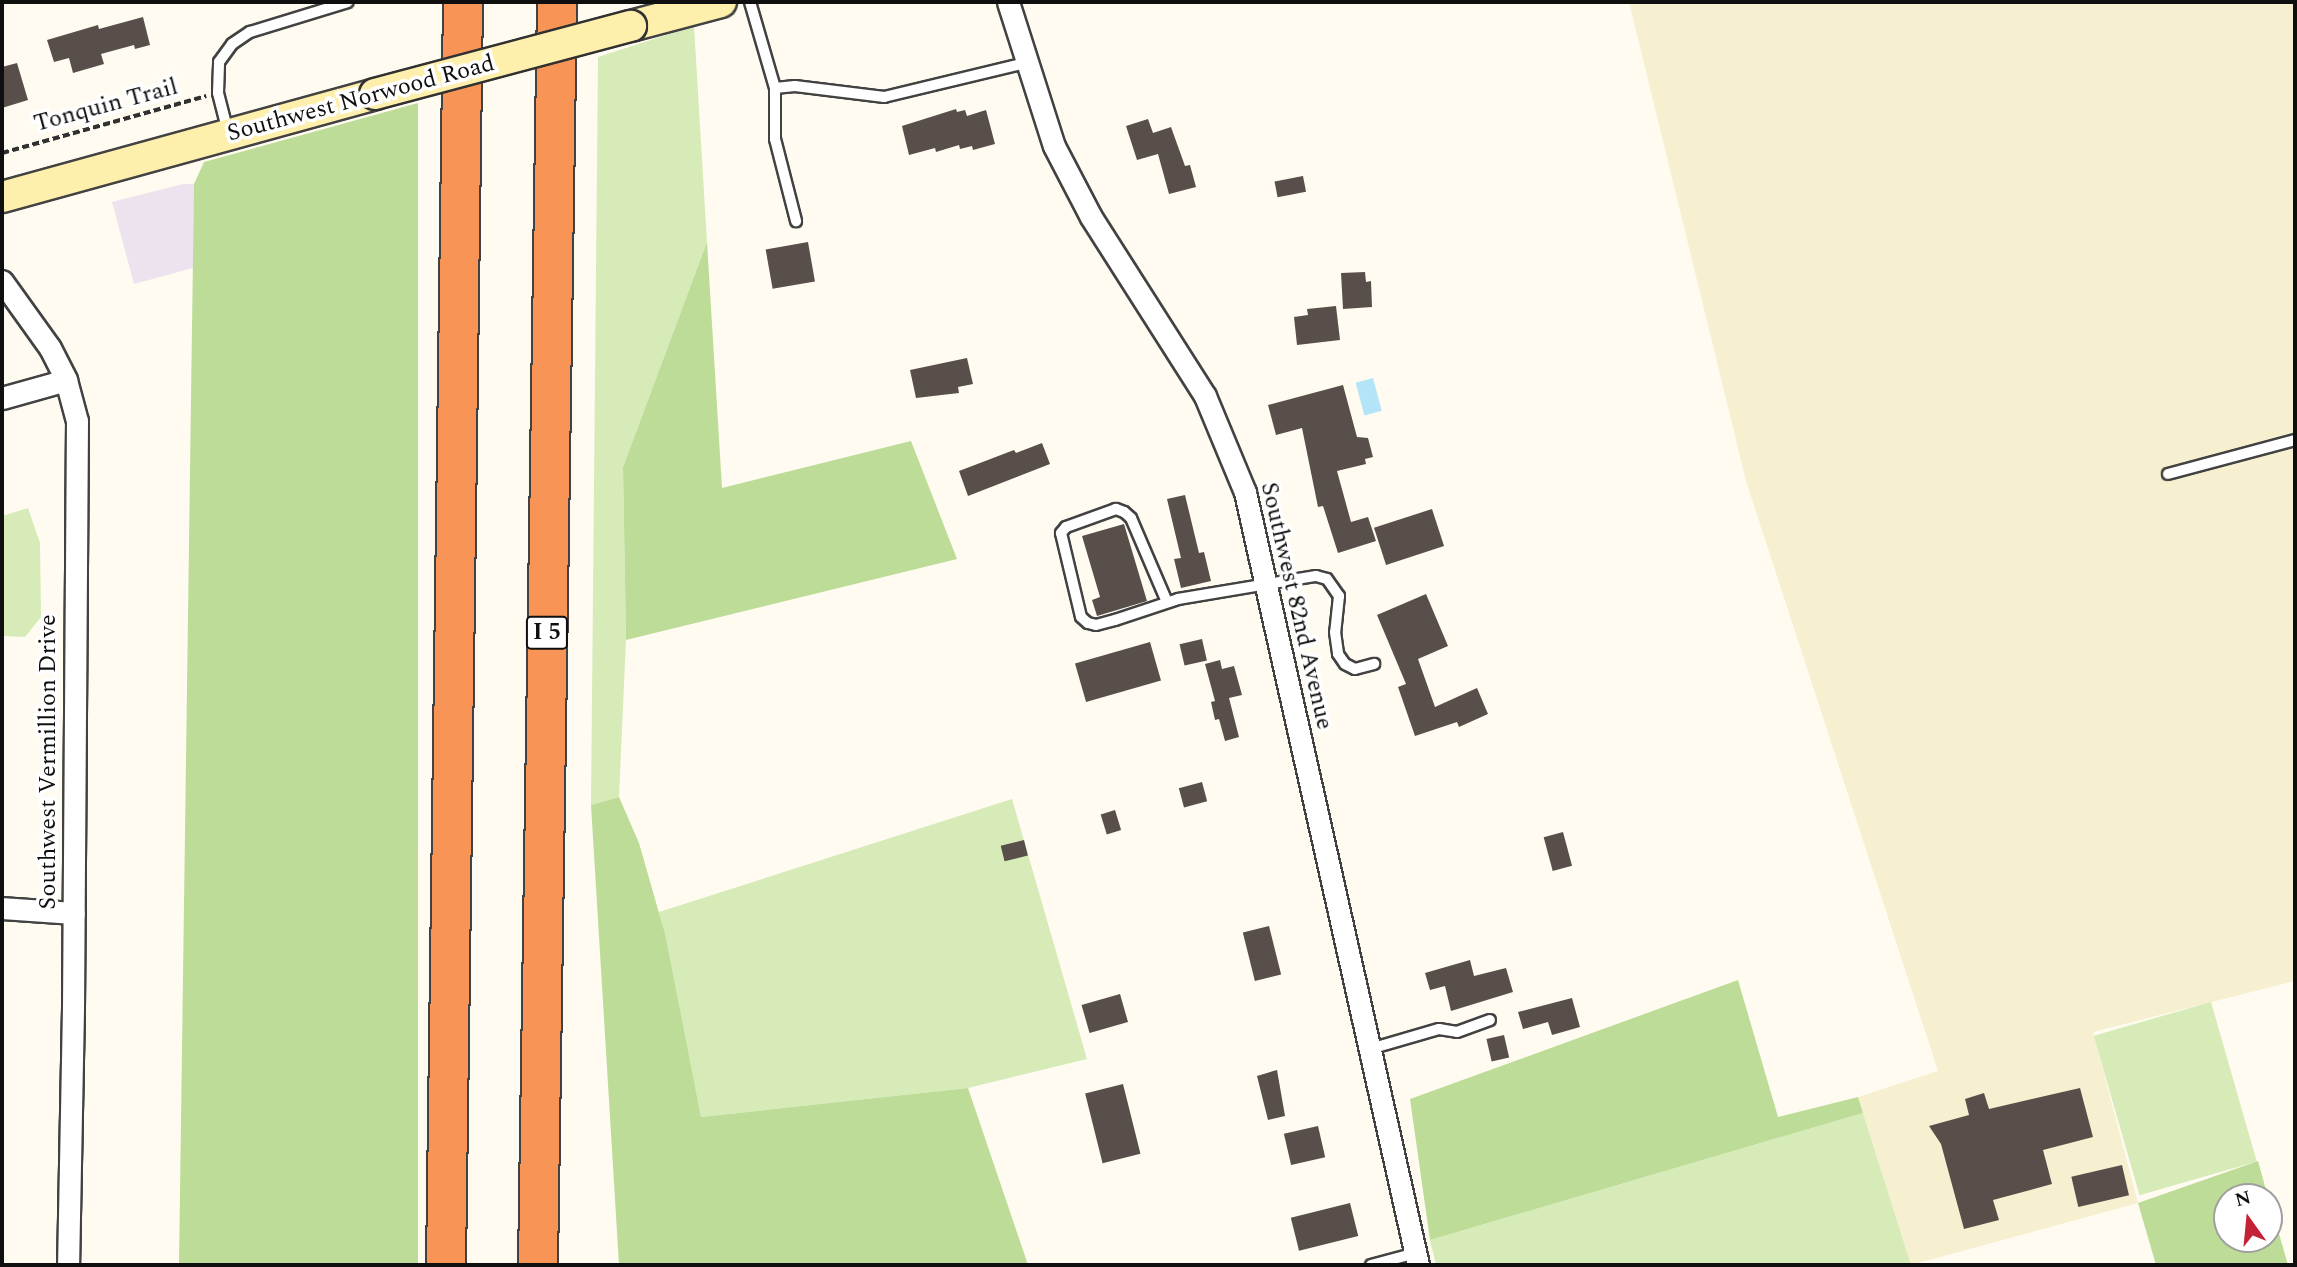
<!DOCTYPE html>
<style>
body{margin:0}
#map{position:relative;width:2297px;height:1267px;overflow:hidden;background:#fffbf1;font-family:Spectral,serif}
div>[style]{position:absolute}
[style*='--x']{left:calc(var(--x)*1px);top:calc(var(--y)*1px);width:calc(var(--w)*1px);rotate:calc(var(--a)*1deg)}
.industrial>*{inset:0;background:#ece3ee}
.farmland>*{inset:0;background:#f6f0d0}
.green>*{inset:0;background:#d7ebb9;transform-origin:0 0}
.forest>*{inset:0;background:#bcdc97}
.water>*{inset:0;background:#b4e4f8;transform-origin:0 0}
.building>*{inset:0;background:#584f4b;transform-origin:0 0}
.path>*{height:3.5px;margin-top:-1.75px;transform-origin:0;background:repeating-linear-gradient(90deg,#313131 0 7px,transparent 0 10.5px)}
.roads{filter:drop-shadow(2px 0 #424242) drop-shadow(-2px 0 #424242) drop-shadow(0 2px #424242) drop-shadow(0 -2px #424242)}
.lane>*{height:10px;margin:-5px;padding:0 5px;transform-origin:5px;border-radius:5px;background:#fff}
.street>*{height:21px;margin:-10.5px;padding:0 10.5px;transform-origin:10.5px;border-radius:10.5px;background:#fff}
.secondary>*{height:30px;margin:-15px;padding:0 15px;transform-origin:15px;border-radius:15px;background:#ffefac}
.highway>*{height:38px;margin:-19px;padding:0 19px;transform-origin:19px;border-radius:19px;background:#f89456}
.bridges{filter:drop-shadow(2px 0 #313131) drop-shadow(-2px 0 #313131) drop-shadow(0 2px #313131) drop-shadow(0 -2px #313131)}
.secondary-bridge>*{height:30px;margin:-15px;padding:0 15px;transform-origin:15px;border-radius:15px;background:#ffefac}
span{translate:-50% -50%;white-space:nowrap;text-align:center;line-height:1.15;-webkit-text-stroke:7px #fff;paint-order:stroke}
.shield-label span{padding:2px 5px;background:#fff;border:2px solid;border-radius:5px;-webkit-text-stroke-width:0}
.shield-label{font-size:23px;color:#0f0f0f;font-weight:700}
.street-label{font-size:24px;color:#0f0f0f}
.frame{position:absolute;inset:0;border:4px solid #0f0f0f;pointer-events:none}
.north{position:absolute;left:2213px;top:1183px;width:70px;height:70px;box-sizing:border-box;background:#fff;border:2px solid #9f9f9f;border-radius:50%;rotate:345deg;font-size:19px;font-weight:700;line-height:28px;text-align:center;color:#0f0f0f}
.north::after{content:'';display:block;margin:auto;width:24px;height:32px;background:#c42236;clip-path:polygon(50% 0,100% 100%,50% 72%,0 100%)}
</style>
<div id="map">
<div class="industrial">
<i style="clip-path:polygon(183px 184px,194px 184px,193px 268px,134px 284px,112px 202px)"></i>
</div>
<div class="farmland">
<i style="clip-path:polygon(1629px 2px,2295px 2px,2295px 981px,2093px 1032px,2138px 1203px,1911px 1265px,1858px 1097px,1938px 1071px,1746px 481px)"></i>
</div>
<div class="green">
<i style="clip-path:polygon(694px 26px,707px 242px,623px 467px,626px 640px,619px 797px,591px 805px,598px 57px)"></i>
<i style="clip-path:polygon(28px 508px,40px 543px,41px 617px,25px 637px,2px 636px,2px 516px)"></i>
<i style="clip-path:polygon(1012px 799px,1087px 1059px,968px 1088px,701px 1117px,659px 912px)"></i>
<i style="left:2211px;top:1002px;width:166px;height:122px;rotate:74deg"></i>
<i style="clip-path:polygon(1863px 1113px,1911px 1265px,1436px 1265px,1430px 1240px)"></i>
</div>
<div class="forest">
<i style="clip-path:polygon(418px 103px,418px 1265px,179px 1265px,194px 184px,204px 162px)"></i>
<i style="clip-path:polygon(707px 242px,722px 488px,911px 441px,957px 559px,626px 640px,623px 467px)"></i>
<i style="clip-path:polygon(619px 797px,639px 843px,665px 934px,701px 1117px,968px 1088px,1028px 1265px,619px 1265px,591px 805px)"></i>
<i style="clip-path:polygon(1738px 980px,1778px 1117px,1858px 1097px,1863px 1113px,1430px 1240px,1410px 1099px)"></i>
<i style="clip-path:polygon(2258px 1161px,2268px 1197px,2227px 1197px,2227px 1239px,2269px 1239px,2269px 1199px,2288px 1265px,2156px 1265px,2138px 1203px)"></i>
</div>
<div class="water">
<i style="left:1373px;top:378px;width:34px;height:18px;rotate:75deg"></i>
</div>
<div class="building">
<i style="clip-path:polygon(143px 17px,150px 45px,135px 49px,134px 45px,101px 54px,104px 64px,73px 73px,69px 58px,54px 62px,47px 40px,98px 25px,99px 29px)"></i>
<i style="clip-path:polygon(17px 63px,28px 100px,2px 108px,2px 67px)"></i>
<i style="clip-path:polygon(956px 109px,957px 112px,965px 110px,967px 116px,986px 110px,995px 144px,973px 150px,972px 146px,960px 149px,959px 145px,936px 152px,935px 148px,909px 155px,902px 126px)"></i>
<i style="clip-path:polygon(1148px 119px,1153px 133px,1171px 127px,1185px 166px,1190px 165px,1196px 187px,1169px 194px,1158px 154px,1137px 160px,1126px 126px)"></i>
<i style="left:1303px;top:176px;width:16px;height:29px;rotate:79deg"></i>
<i style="left:808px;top:242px;width:40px;height:43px;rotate:80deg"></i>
<i style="clip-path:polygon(1365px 272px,1366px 282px,1371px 281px,1372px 307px,1343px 309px,1341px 273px)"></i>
<i style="clip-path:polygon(1336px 306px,1340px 340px,1297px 345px,1294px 317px,1308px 315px,1307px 309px)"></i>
<i style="clip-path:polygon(967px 358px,973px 384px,958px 387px,959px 393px,916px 398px,910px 370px)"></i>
<i style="clip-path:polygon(1343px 385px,1357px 437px,1368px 438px,1373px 457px,1365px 459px,1366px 464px,1337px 471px,1351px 522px,1368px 517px,1376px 541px,1338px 553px,1323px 506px,1318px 507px,1302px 428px,1276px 435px,1268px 405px)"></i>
<i style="clip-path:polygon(1042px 443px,1050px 464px,968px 496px,959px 471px,1014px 450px,1016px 453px)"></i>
<i style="clip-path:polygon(1185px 495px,1199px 553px,1204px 552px,1211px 581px,1181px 588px,1174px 559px,1181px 558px,1167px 499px)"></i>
<i style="left:1432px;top:509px;width:39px;height:61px;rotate:72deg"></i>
<i style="clip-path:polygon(1124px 524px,1147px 601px,1097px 616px,1092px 600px,1100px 597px,1082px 536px)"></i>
<i style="clip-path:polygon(1426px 594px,1448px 646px,1418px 659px,1435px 707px,1477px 688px,1488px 714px,1459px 727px,1457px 722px,1415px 736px,1398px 687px,1406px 684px,1377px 615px)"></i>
<i style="left:1202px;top:639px;width:22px;height:23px;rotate:77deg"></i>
<i style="left:1150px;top:642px;width:40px;height:78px;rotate:74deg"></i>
<i style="clip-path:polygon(1220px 660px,1222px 669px,1234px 666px,1242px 695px,1229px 698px,1239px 737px,1225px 741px,1219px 719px,1215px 720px,1211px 702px,1215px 701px,1205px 664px)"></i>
<i style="left:1202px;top:782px;width:20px;height:24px;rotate:75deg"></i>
<i style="left:1115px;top:810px;width:21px;height:15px;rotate:73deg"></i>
<i style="left:1563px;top:832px;width:35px;height:20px;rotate:75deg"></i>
<i style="left:1024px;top:840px;width:16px;height:24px;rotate:76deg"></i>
<i style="left:1269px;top:926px;width:50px;height:27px;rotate:76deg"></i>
<i style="clip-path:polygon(1470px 960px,1474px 976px,1506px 968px,1513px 992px,1451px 1011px,1445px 986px,1430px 990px,1425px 973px)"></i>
<i style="left:1120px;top:994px;width:29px;height:40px;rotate:74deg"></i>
<i style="clip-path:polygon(1572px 998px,1580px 1027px,1552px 1035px,1548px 1022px,1523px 1029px,1518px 1012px)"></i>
<i style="left:1504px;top:1035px;width:23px;height:18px;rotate:77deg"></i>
<i style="clip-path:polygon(1277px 1070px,1285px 1116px,1268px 1120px,1257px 1076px)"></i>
<i style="left:1123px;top:1084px;width:72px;height:39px;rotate:76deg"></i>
<i style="clip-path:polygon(2080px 1088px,2093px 1137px,2043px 1150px,2052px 1184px,1993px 1200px,1999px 1220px,1964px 1229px,1941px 1144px,1929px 1126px,1969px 1115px,1965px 1099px,1984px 1093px,1989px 1109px)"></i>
<i style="left:1318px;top:1126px;width:32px;height:35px;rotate:77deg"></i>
<i style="left:2122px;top:1165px;width:31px;height:52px;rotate:77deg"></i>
<i style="left:1350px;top:1203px;width:34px;height:61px;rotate:76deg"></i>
</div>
<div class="path">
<i style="--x:2;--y:153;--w:212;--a:-15.6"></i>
</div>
<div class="roads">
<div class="lane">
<i style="--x:750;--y:2;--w:90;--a:73.8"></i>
<i style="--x:775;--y:88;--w:51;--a:90"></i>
<i style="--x:775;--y:139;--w:85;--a:75.6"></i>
<i style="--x:775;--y:88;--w:20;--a:-6"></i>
<i style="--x:795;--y:86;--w:90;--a:7"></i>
<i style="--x:884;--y:97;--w:146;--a:-13.5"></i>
<i style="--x:228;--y:132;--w:40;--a:-104.4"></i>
<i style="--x:218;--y:93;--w:31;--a:-88"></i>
<i style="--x:219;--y:62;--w:22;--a:-54"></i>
<i style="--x:232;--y:44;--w:22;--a:-34"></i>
<i style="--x:250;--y:32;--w:102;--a:-17"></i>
<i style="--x:2168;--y:474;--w:131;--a:-15"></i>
<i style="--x:1167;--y:602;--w:91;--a:-113.2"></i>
<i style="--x:1131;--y:518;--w:9;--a:-139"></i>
<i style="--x:1124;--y:512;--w:9;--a:-159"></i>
<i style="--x:1116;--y:509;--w:53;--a:160.2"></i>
<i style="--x:1066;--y:527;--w:8;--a:130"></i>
<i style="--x:1061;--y:533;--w:86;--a:76.6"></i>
<i style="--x:1081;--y:617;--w:9;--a:41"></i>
<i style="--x:1088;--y:623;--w:8;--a:14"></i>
<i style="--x:1096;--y:625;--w:20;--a:-15"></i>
<i style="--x:1115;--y:620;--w:66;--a:-18.4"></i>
<i style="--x:1178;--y:599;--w:140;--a:-9.5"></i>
<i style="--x:1316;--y:576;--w:11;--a:15"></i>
<i style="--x:1327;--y:579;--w:21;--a:55"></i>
<i style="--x:1339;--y:596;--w:36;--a:96"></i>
<i style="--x:1335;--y:632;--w:22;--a:82"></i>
<i style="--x:1338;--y:654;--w:12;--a:55"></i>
<i style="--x:1345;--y:664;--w:11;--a:27"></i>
<i style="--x:1355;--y:669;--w:20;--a:-15"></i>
<i style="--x:1370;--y:1049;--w:72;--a:-16.2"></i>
<i style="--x:1439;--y:1029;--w:18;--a:9"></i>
<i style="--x:1457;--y:1032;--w:35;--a:-20"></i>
<i style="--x:1371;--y:1265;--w:47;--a:-14.9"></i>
</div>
<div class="street">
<i style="--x:1008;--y:2;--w:151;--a:72.3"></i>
<i style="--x:1054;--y:146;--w:80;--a:62.5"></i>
<i style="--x:1091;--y:217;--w:212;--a:57.5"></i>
<i style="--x:1205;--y:396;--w:104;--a:67.4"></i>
<i style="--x:1245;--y:492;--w:792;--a:77.38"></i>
<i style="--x:2;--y:281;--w:82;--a:54.4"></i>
<i style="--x:50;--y:348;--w:36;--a:63"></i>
<i style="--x:66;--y:380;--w:42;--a:75"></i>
<i style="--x:77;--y:421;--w:587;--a:90.39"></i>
<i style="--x:73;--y:1008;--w:257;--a:91.1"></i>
<i style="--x:2;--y:398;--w:66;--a:-15.7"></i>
<i style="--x:2;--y:908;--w:72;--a:4"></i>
</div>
<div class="secondary">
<i style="--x:631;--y:26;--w:93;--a:-14.9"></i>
<i style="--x:2;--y:197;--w:387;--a:-15.4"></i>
</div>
<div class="highway">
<i style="--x:446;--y:1265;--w:1263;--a:-89.23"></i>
<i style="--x:538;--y:1265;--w:1263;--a:-89.14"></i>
</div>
</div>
<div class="bridges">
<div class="secondary-bridge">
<i style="--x:375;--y:94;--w:265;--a:-14.9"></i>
</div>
</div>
<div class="shield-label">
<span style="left:547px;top:633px">I 5</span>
</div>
<div class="street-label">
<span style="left:361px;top:99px;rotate:-15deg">Southwest Norwood Road</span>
<span style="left:106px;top:106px;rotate:-15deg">Tonquin Trail</span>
<span style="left:1296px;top:606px;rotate:77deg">Southwest 82nd Avenue</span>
<span style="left:49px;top:762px;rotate:-90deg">Southwest Vermillion Drive</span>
</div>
<div class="frame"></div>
<div class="north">N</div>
</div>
